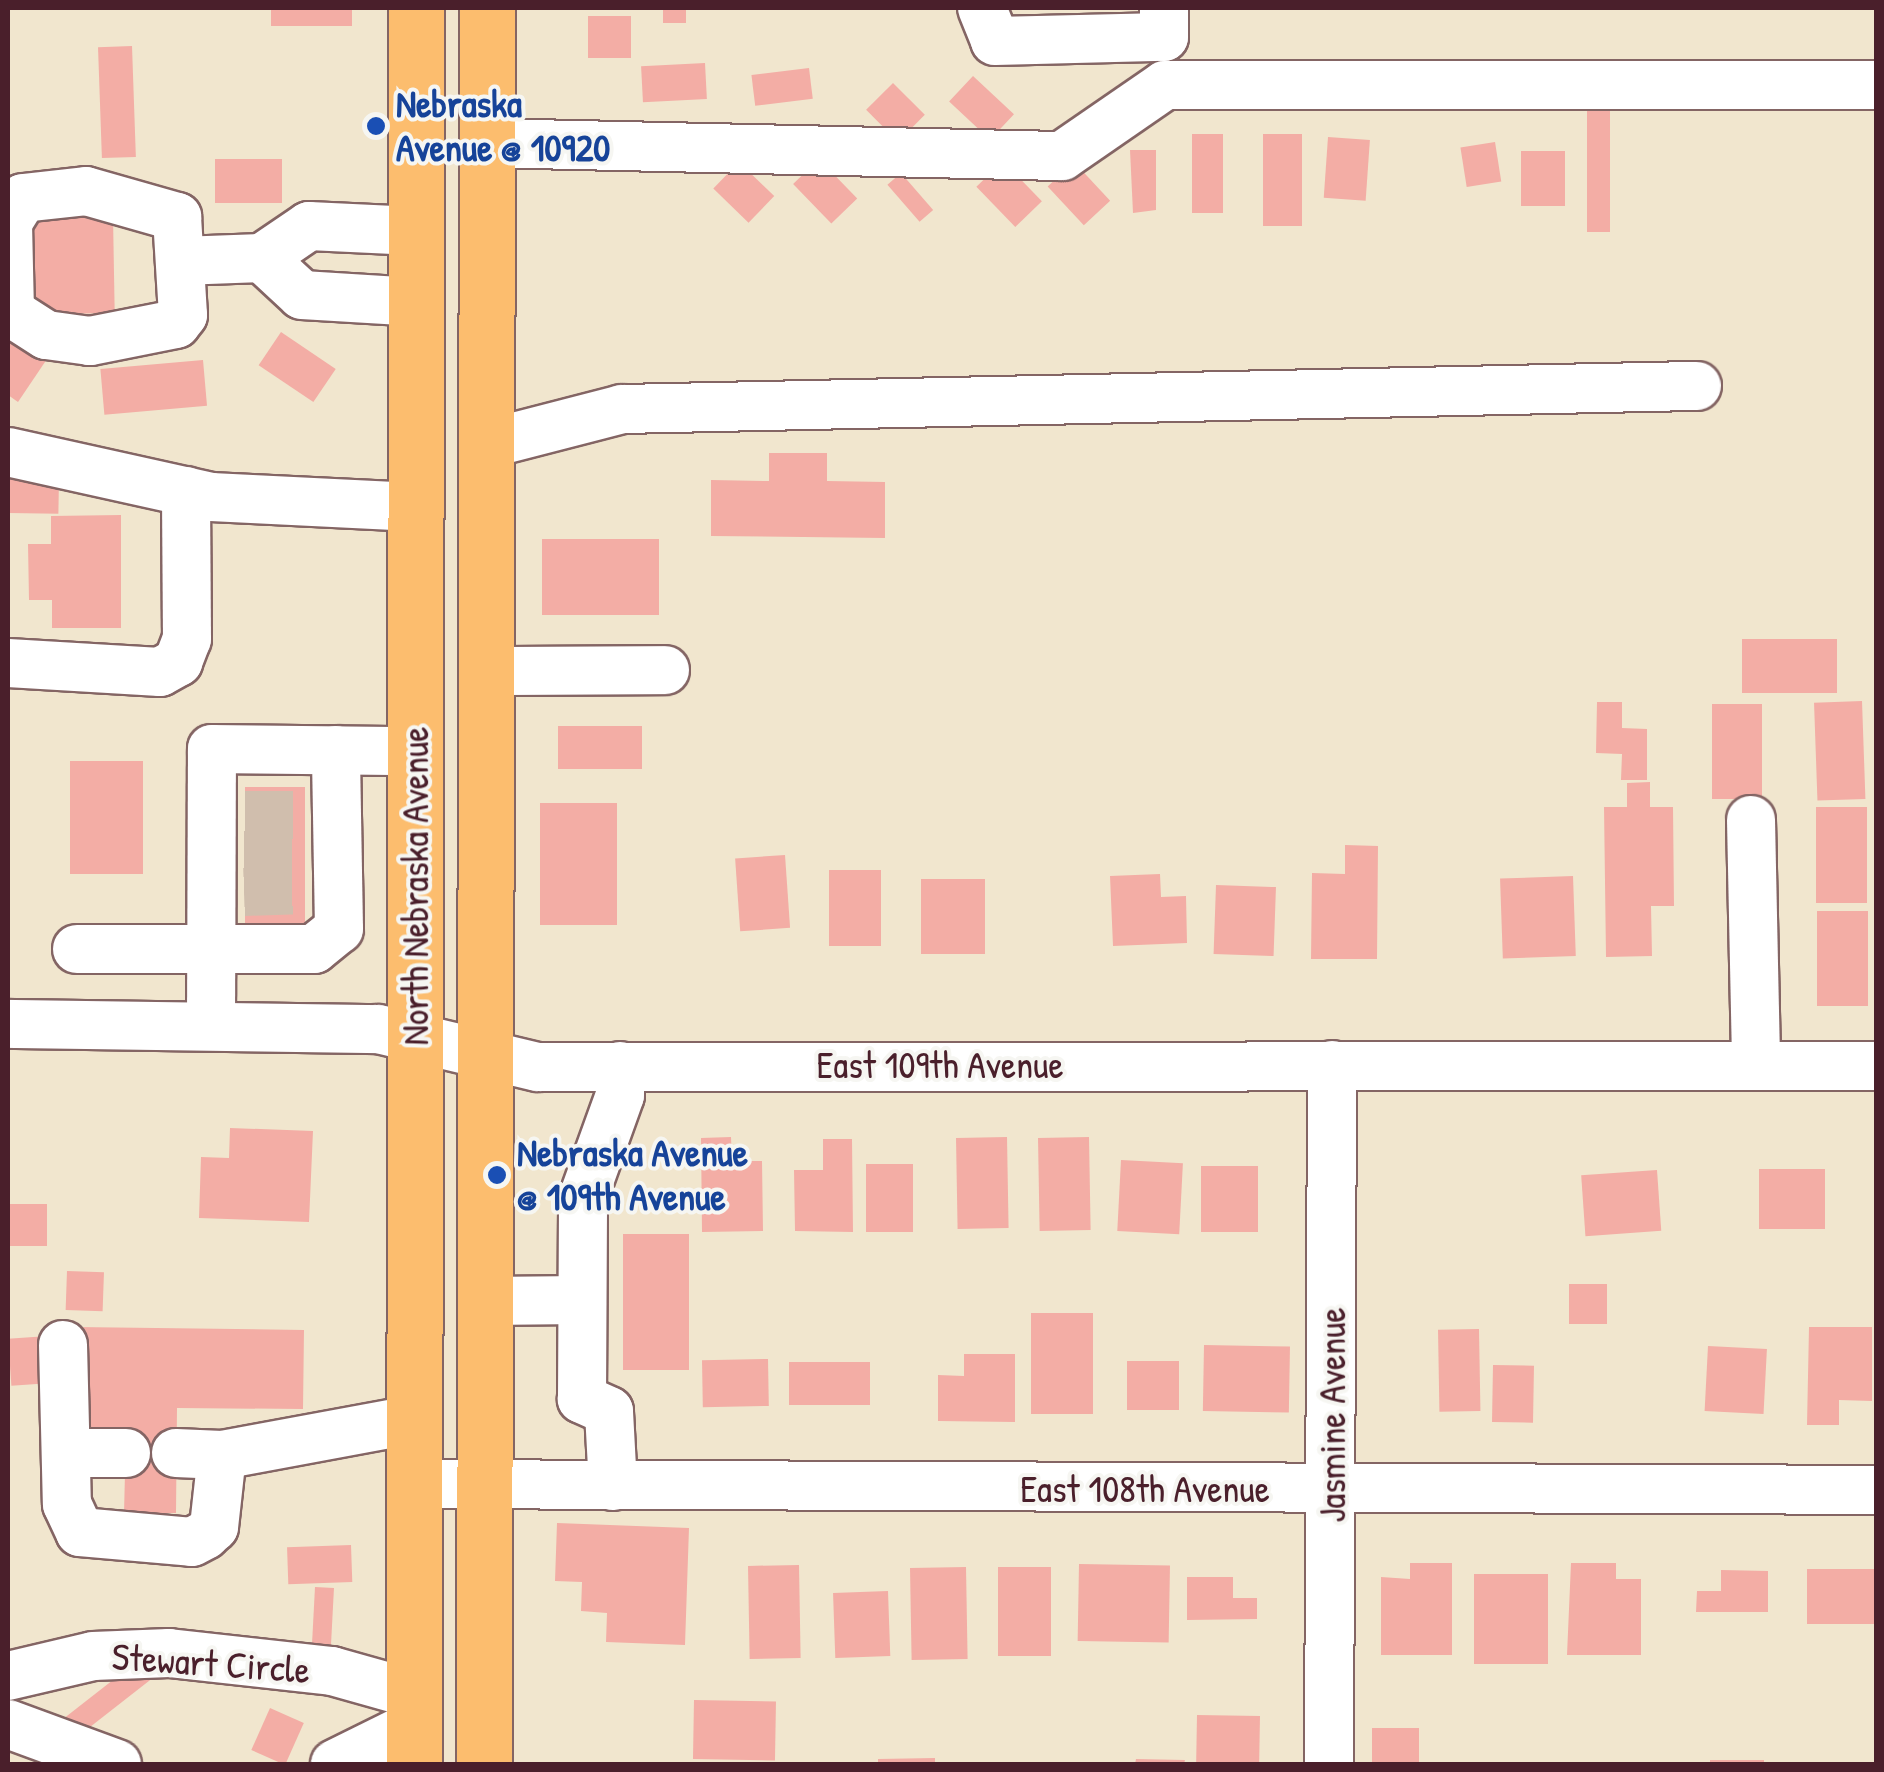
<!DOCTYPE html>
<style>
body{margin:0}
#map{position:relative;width:1884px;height:1772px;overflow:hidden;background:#f1e6ce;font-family:"Patrick Hand",sans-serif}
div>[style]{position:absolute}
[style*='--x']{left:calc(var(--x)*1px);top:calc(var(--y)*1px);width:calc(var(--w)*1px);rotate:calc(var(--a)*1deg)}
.building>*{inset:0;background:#f3ada5;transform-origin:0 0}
.minor-tunnel>*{height:48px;margin-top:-24px;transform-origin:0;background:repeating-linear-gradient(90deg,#d0bead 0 48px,transparent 0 72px)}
.roads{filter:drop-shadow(2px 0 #846564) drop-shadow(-2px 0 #846564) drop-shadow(0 2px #846564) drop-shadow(0 -2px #846564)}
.minor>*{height:48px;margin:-24px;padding:0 24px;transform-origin:24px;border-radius:24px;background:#fff}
.major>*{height:55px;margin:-27.5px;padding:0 27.5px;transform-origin:27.5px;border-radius:27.5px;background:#fcbd6e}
.dots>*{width:28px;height:28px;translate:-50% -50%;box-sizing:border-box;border:5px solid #f6f6f2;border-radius:50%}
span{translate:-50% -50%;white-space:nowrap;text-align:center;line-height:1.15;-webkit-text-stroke:8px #f6f6f2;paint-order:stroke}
.transit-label{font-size:38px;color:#164399;font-weight:700}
.left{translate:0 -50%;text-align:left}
.street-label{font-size:38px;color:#4a1f2b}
.frame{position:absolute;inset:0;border:10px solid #4a1f2b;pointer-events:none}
</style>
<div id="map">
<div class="building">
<i style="left:271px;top:8px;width:81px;height:18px"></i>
<i style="left:663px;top:8px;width:23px;height:15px"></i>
<i style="left:588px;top:16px;width:43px;height:42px"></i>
<i style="left:132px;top:46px;width:111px;height:34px;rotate:88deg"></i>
<i style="left:705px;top:63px;width:36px;height:64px;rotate:87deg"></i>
<i style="left:809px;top:68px;width:31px;height:58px;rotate:83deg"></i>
<i style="left:973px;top:76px;width:56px;height:35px;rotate:43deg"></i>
<i style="left:893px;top:83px;width:45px;height:38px;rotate:45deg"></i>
<i style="left:1587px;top:111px;width:23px;height:121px"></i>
<i style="left:1192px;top:134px;width:31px;height:79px"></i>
<i style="left:1263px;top:134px;width:39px;height:92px"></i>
<i style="left:1328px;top:137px;width:42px;height:61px;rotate:4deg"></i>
<i style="left:1495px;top:142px;width:40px;height:35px;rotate:81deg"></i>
<i style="clip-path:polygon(1130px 150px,1156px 150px,1156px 210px,1133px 213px)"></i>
<i style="left:1521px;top:151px;width:44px;height:55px"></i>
<i style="left:215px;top:159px;width:67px;height:44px"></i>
<i style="left:819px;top:159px;width:55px;height:36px;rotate:46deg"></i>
<i style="left:1003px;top:161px;width:56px;height:37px;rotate:46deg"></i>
<i style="left:739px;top:162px;width:49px;height:37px;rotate:44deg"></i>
<i style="left:1074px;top:162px;width:53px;height:36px;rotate:47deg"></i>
<i style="left:901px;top:173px;width:49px;height:18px;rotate:49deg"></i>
<i style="left:113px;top:216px;width:97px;height:88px;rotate:89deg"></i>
<i style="clip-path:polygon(8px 332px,47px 359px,18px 402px,8px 395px)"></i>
<i style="left:281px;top:332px;width:66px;height:40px;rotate:34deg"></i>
<i style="left:203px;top:360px;width:46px;height:103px;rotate:85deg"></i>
<i style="clip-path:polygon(769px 453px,827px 453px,827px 481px,885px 482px,885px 538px,711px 536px,711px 480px,769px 481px)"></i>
<i style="left:9px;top:477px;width:50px;height:36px;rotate:1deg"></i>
<i style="clip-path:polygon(121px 515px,121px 628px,52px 628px,52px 600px,29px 600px,28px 544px,51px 544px,51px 516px)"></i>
<i style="left:542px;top:539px;width:117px;height:76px"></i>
<i style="left:1837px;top:639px;width:54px;height:95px;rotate:90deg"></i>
<i style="left:1862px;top:701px;width:98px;height:48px;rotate:88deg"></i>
<i style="clip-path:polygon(1597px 702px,1622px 702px,1622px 728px,1647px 729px,1647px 780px,1621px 780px,1622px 754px,1596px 753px)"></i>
<i style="left:1712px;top:704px;width:50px;height:95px"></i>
<i style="left:558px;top:726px;width:84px;height:43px"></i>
<i style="left:70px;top:761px;width:73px;height:113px"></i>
<i style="clip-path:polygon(1650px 782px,1650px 807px,1673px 807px,1674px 906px,1651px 906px,1652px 956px,1606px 957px,1604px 807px,1627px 807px,1627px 783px)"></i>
<i style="left:245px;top:787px;width:60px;height:141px"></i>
<i style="left:617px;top:803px;width:122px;height:77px;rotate:90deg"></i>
<i style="left:1816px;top:807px;width:51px;height:96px"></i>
<i style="clip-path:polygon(1345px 845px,1378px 846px,1377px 959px,1311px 959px,1312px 873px,1345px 874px)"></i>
<i style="left:785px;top:855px;width:73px;height:50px;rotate:86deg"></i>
<i style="left:829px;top:870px;width:52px;height:76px"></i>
<i style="clip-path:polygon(1160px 874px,1161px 897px,1186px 896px,1187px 943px,1113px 946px,1110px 876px)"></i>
<i style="left:1573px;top:876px;width:80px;height:73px;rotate:88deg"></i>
<i style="left:921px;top:879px;width:64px;height:75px"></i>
<i style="left:1216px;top:885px;width:60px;height:69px;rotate:2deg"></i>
<i style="left:1817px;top:911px;width:51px;height:95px"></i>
<i style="clip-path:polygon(230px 1128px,313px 1131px,309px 1222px,199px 1218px,201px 1157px,229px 1158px)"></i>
<i style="clip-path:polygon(731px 1137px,732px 1161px,762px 1161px,763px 1231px,702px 1232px,701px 1138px)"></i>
<i style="left:1007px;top:1137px;width:91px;height:51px;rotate:89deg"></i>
<i style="left:1089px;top:1137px;width:93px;height:51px;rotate:89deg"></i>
<i style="clip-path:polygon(823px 1139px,852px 1139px,853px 1232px,795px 1231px,794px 1170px,823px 1170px)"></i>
<i style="left:1121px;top:1160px;width:62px;height:71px;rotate:3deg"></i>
<i style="left:866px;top:1164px;width:47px;height:68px"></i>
<i style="left:1201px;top:1166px;width:57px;height:66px"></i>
<i style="left:1759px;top:1169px;width:66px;height:60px"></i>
<i style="left:1657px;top:1170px;width:61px;height:76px;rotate:86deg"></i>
<i style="left:10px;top:1204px;width:37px;height:42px"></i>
<i style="left:623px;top:1234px;width:66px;height:136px"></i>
<i style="left:67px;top:1271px;width:37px;height:39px;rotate:2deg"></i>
<i style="left:1569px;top:1284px;width:38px;height:40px"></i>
<i style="left:1031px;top:1313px;width:62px;height:101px"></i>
<i style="clip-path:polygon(76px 1327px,304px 1330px,303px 1409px,177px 1408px,176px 1513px,124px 1513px,126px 1433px,75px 1432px)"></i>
<i style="clip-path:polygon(1809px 1327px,1872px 1327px,1872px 1401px,1839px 1400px,1839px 1425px,1807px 1425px)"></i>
<i style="left:1479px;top:1329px;width:82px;height:41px;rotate:89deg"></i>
<i style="left:48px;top:1336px;width:47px;height:40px;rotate:86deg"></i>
<i style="left:1204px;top:1345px;width:86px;height:66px;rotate:1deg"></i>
<i style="left:1708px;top:1346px;width:59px;height:65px;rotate:3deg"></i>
<i style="clip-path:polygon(964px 1354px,1015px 1354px,1015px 1422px,938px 1421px,938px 1375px,964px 1376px)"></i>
<i style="left:768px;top:1359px;width:47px;height:66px;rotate:89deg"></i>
<i style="left:1127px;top:1361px;width:52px;height:49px"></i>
<i style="left:789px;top:1362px;width:81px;height:43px"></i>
<i style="left:1493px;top:1365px;width:41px;height:57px;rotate:1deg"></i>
<i style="clip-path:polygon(557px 1523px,689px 1528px,685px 1645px,606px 1642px,607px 1613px,581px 1611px,582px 1582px,555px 1581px)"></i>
<i style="left:351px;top:1545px;width:37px;height:64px;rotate:88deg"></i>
<i style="clip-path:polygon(1410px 1563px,1452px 1563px,1452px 1655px,1381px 1655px,1381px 1577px,1410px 1579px)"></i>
<i style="clip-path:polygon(1571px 1563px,1616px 1563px,1616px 1579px,1641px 1579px,1641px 1655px,1567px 1655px)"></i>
<i style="left:1079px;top:1564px;width:91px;height:77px;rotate:1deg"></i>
<i style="left:799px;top:1565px;width:93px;height:51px;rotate:89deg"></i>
<i style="left:966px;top:1567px;width:92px;height:56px;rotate:89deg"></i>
<i style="left:998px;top:1567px;width:53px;height:89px"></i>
<i style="left:1876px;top:1569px;width:55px;height:69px;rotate:90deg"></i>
<i style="clip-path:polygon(1721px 1570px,1768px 1571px,1768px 1612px,1696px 1612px,1697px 1591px,1721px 1591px)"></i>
<i style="left:1548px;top:1574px;width:90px;height:74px;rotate:90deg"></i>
<i style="clip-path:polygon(1187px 1577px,1233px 1577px,1233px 1598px,1257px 1598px,1257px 1619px,1187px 1620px)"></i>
<i style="left:315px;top:1587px;width:19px;height:61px;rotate:3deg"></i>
<i style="left:888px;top:1591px;width:65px;height:55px;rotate:88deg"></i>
<i style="left:136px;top:1662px;width:23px;height:95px;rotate:52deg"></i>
<i style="left:694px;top:1700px;width:82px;height:59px;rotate:1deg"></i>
<i style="left:270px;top:1708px;width:37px;height:46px;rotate:24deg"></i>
<i style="left:1197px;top:1715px;width:63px;height:49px;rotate:1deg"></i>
<i style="left:1372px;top:1728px;width:47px;height:36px"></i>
<i style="clip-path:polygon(935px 1758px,935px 1764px,878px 1764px,878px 1759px)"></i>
<i style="clip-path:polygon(1136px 1759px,1185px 1760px,1184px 1764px,1135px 1764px)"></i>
<i style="left:1710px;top:1760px;width:54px;height:4px"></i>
</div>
<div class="minor-tunnel">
<i style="--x:245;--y:815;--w:60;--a:0"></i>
<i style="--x:244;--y:855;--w:61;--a:0"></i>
<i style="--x:244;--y:892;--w:61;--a:-1.9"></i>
</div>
<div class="roads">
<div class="minor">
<i style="--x:982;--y:8;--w:35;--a:68"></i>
<i style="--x:995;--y:41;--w:169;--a:-1.4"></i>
<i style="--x:1164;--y:37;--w:29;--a:-90"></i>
<i style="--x:487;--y:143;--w:575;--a:1.3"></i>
<i style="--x:1062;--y:156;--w:125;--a:-34.6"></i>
<i style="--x:1165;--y:85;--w:711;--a:0"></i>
<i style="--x:86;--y:191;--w:95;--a:15.9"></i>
<i style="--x:177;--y:217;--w:98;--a:86.5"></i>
<i style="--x:183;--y:315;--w:11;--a:128"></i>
<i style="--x:176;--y:324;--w:88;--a:168.8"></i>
<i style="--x:90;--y:341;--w:44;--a:-172.2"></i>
<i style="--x:46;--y:335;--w:43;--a:-147.4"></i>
<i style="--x:10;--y:312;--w:90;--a:-91.3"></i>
<i style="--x:8;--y:222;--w:28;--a:-58"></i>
<i style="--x:23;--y:198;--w:63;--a:-6.3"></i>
<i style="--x:415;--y:231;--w:106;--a:-177.3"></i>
<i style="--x:309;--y:226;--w:57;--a:145.8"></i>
<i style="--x:262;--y:258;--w:54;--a:42.8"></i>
<i style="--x:302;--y:295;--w:113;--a:3.5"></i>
<i style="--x:180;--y:261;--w:82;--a:-2.1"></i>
<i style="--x:487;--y:444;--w:139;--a:-14.5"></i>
<i style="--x:622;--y:409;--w:1075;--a:-1.23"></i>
<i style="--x:8;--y:452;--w:208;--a:12.5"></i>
<i style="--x:211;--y:497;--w:204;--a:2.8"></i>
<i style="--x:8;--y:663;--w:152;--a:3.4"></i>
<i style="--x:160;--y:672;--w:21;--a:-29"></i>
<i style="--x:178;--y:662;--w:25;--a:-69"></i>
<i style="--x:187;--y:639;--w:148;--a:-90.4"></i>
<i style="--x:485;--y:671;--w:180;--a:-0.3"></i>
<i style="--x:1751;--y:820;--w:245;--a:88.8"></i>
<i style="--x:77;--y:949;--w:237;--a:0"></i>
<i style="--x:314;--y:949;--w:32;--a:-39"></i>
<i style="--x:339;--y:929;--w:179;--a:-91"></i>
<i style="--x:8;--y:1024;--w:370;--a:0.8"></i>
<i style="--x:378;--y:1029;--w:164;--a:13.4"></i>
<i style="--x:538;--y:1067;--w:1338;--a:-0.04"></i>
<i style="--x:211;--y:1026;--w:277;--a:-89.8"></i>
<i style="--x:212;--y:749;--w:203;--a:0.6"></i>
<i style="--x:485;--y:1301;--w:97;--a:-0.6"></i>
<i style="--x:63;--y:1345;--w:159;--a:88.6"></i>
<i style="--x:67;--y:1504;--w:31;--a:65"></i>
<i style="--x:80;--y:1532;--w:112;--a:5.1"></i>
<i style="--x:192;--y:1542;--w:15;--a:-28"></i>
<i style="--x:205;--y:1535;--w:12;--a:-42"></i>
<i style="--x:214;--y:1527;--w:72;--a:-83.7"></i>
<i style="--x:69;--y:1453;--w:57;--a:0"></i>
<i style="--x:176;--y:1453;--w:46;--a:2.5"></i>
<i style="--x:222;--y:1455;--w:197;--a:-10.5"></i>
<i style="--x:413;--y:1484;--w:1463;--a:0.23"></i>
<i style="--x:613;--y:1486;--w:75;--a:-93.1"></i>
<i style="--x:609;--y:1411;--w:30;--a:-156"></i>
<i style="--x:582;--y:1399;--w:201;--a:-89.7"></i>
<i style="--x:583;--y:1198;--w:109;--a:-70.2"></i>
<i style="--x:620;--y:1095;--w:29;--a:-90"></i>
<i style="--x:8;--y:1676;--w:87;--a:-13.2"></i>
<i style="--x:93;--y:1656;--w:76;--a:-2.3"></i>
<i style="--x:169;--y:1653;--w:164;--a:6.3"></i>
<i style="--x:332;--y:1671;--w:85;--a:15.7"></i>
<i style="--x:8;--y:1724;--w:116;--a:20.2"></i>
<i style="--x:335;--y:1764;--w:88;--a:-26.3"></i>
<i style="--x:1329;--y:1764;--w:699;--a:-89.75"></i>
</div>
<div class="major">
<i style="--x:414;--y:1764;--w:1756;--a:-89.93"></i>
<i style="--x:484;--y:1764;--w:1756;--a:-89.9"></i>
</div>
</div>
<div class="dots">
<i style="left:376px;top:126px;background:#1a4fb4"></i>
<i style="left:497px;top:1175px;background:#1a4fb4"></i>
</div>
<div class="transit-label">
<span class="left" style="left:396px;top:126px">Nebraska<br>Avenue @ 10920</span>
<span class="left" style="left:517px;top:1175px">Nebraska Avenue<br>@ 109th Avenue</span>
</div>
<div class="street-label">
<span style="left:415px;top:886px;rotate:-90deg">North Nebraska Avenue</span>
<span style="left:940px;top:1065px">East 109th Avenue</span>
<span style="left:1332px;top:1415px;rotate:-90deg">Jasmine Avenue</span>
<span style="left:1145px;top:1489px">East 108th Avenue</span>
<span style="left:211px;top:1663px;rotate:4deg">Stewart Circle</span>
</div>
<div class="frame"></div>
</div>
